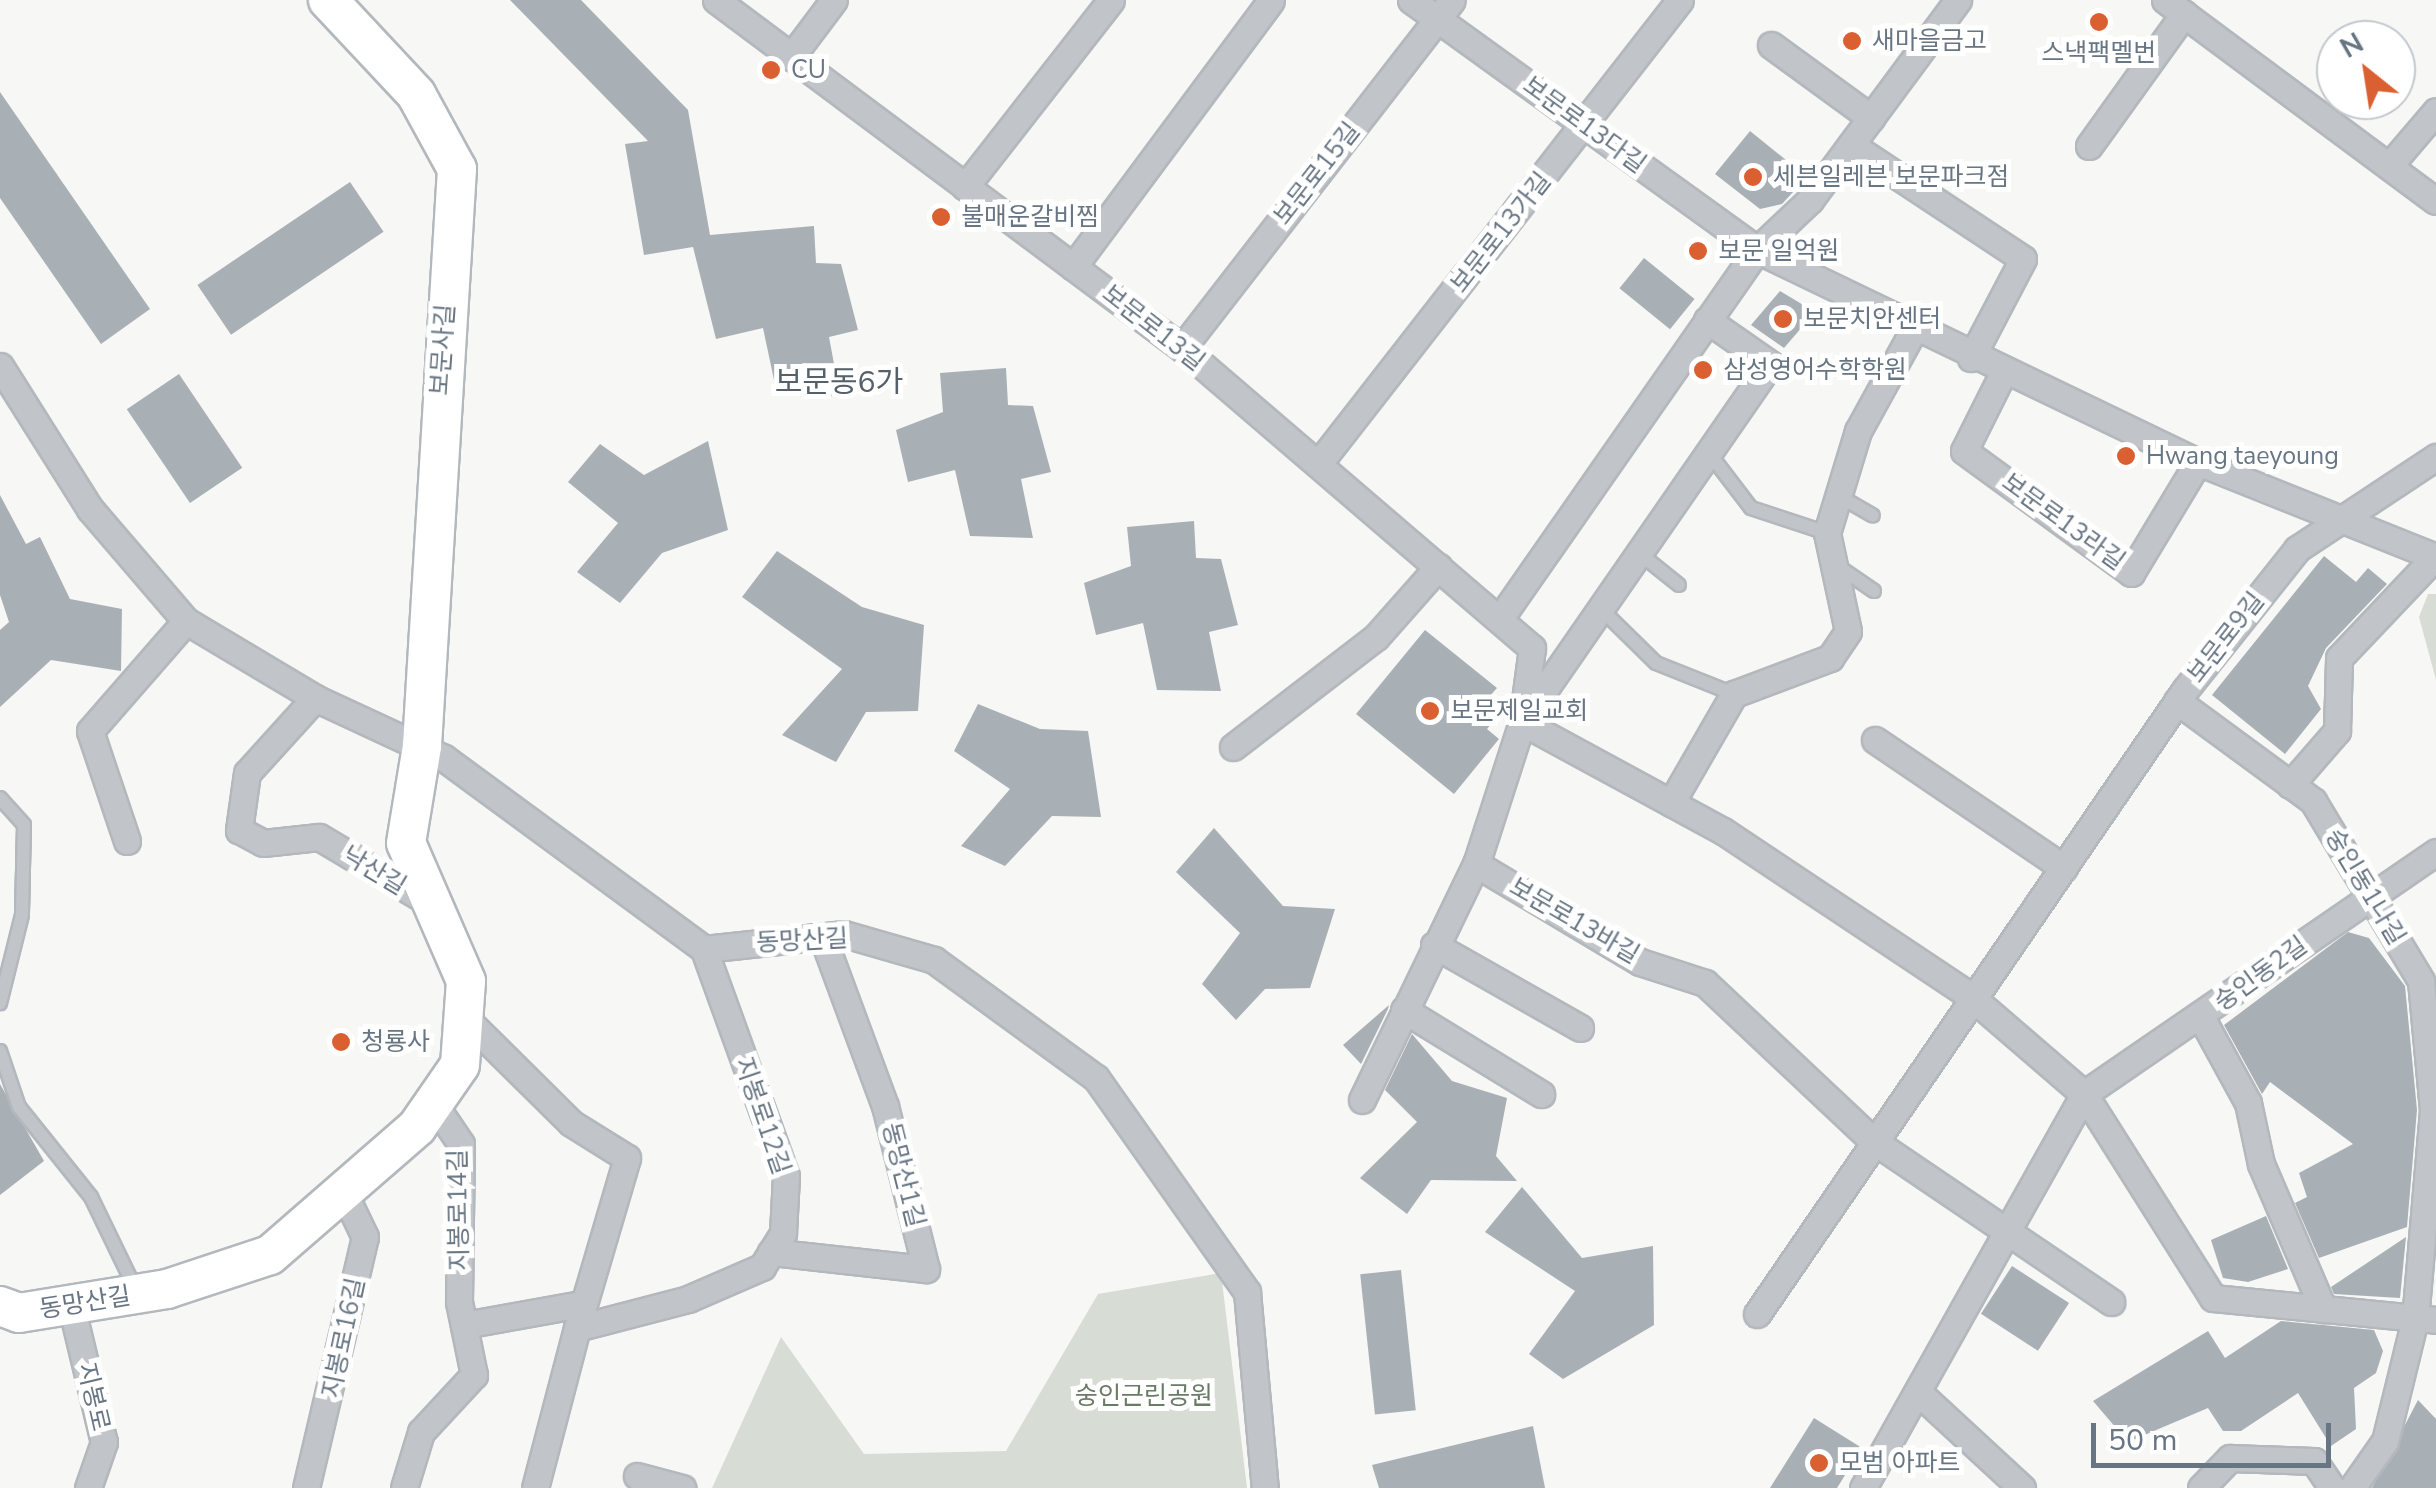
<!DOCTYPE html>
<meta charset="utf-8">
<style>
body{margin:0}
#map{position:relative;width:2436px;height:1488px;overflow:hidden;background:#f7f7f5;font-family:"Nunito Sans","Noto Sans KR",sans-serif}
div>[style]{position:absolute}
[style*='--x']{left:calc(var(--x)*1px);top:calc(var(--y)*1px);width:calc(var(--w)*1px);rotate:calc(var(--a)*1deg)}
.green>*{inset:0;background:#d7dcd4}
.building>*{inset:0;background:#a8afb5;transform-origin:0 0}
.roads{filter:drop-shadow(2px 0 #b3b8bd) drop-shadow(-2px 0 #b3b8bd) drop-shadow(0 2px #b3b8bd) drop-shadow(0 -2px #b3b8bd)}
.lane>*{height:12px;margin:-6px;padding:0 6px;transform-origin:6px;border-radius:6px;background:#c1c4c8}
.street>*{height:25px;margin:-12.5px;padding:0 12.5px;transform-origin:12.5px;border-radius:12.5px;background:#c1c4c8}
.secondary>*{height:38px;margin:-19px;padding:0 19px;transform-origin:19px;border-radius:19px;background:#fff}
.dots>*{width:28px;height:28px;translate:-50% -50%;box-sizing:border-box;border:5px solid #fff;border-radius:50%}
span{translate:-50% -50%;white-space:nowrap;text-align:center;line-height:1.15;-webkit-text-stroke:10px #fff;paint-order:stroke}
.poi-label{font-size:25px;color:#687684}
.left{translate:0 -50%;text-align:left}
.street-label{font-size:25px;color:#687684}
.park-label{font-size:25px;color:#6a7b66}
.quarter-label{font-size:30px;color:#556069}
.north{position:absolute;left:2316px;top:20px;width:100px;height:100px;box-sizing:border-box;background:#fff;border:2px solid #c3c8ce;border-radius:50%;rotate:330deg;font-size:28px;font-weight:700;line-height:40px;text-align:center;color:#687684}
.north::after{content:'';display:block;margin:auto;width:35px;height:45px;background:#da6032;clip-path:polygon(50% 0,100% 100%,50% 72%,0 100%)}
.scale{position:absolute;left:2091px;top:1423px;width:240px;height:45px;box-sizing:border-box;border:5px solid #687684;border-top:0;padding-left:12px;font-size:30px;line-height:35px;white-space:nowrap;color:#687684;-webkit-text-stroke:8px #fff;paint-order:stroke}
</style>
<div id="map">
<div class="green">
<i style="clip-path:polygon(2428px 594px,2436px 594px,2436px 680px,2419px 617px)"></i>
<i style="clip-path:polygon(1221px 1273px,1247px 1488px,712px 1488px,781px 1337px,864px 1454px,1006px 1451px,1098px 1294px)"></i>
</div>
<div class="building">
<i style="clip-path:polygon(510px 0,581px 0,688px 110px,710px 235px,814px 226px,816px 263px,841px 264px,858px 330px,829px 337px,840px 396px,777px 394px,763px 328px,716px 339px,693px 247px,644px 255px,625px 144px,648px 141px)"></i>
<i style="clip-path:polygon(0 92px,150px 309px,101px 344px,0 198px)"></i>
<i style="clip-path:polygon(1750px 131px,1807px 177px,1782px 204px,1760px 209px,1715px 174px)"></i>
<i style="left:350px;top:182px;width:60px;height:184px;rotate:56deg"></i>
<i style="left:1644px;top:258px;width:65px;height:39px;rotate:39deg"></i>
<i style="clip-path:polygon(1780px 291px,1815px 312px,1784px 348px,1751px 325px)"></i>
<i style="clip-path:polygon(1006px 368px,1008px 405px,1033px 406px,1051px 472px,1021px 479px,1033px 538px,970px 536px,955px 470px,908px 482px,896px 430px,943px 412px,940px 373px)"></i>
<i style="left:179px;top:374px;width:113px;height:63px;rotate:56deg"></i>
<i style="clip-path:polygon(708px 441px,728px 530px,662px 553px,620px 603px,577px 572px,618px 523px,568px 482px,600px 444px,644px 475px)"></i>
<i style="clip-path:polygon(0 495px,26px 544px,40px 537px,70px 599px,122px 609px,121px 671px,51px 660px,0 707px,0 630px,9px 622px,0 595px)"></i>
<i style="clip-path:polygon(1194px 521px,1196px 558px,1221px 559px,1238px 625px,1209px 632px,1221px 691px,1157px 690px,1143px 623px,1096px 635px,1084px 583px,1131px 566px,1127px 527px)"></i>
<i style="clip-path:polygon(777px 551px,862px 607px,924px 625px,918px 711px,866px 712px,836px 762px,782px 735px,842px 669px,742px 597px)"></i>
<i style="clip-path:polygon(2324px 556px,2356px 582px,2368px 568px,2387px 584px,2326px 648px,2308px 686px,2321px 709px,2285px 754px,2212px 695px)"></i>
<i style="clip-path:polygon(1425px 630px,1497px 688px,1489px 697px,1503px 709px,1487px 729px,1499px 739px,1454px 794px,1356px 714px)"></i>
<i style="clip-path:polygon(978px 704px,1040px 729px,1088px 731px,1101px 817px,1052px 816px,1005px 866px,961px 846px,1010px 789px,954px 751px)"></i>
<i style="clip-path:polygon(1214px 828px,1283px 906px,1335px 909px,1310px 988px,1265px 989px,1236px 1020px,1202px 984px,1240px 933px,1176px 872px)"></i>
<i style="clip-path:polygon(2348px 932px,2369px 938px,2405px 986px,2417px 1110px,2407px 1227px,2319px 1258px,2295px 1203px,2307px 1197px,2299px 1173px,2353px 1144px,2270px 1082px,2262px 1094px,2224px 1025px)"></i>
<i style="clip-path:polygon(1389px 1005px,1388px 1009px,1361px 1064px,1343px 1045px)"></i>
<i style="clip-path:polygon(1412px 1034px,1452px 1081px,1507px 1098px,1496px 1156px,1517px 1181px,1431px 1180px,1407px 1214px,1360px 1178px,1417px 1122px,1385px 1090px)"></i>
<i style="clip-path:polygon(0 1084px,44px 1161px,0 1195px)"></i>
<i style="clip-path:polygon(1522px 1187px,1582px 1258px,1653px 1246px,1654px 1325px,1563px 1379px,1529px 1354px,1575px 1291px,1485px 1232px)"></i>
<i style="clip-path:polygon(2266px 1216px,2288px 1269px,2248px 1282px,2223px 1278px,2211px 1240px)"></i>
<i style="clip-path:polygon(2406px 1237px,2400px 1298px,2334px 1294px,2331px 1287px)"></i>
<i style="left:2012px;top:1266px;width:68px;height:57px;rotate:33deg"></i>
<i style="left:1401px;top:1270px;width:141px;height:41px;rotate:84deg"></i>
<i style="clip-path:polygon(2281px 1321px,2374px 1330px,2383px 1351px,2376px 1373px,2354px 1388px,2356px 1429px,2331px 1446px,2298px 1393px,2241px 1431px,2223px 1431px,2208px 1408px,2128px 1442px,2093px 1401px,2208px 1331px,2225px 1358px)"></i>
<i style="clip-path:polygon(2418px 1400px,2436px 1419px,2436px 1488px,2372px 1488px)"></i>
<i style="clip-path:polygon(1814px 1418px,1862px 1448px,1837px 1488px,1770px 1488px)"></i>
<i style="clip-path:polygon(1533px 1426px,1545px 1488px,1379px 1488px,1372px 1465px)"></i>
</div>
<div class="roads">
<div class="lane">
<i style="--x:1709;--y:453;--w:69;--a:52.6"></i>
<i style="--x:1751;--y:508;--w:80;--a:18.2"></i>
<i style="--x:1839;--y:496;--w:39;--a:30"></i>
<i style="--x:1639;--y:553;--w:51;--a:38.7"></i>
<i style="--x:1836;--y:565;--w:46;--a:34.4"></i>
<i style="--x:1601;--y:609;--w:77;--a:44.5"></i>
<i style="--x:1656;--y:663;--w:84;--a:21.7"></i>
<i style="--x:0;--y:798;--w:36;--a:48"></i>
<i style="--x:24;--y:825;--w:90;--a:91.3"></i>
<i style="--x:22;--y:915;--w:91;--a:104"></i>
<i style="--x:0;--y:1051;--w:59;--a:71.3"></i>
<i style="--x:19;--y:1107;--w:115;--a:51.3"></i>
<i style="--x:91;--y:1197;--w:106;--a:64.2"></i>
</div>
<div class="street">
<i style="--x:716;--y:0;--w:582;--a:36.75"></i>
<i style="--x:1182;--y:348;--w:461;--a:40.6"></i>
<i style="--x:1532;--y:648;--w:75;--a:97.7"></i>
<i style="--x:1522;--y:722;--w:149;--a:107.9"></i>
<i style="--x:1476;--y:864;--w:262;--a:115.8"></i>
<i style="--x:1411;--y:0;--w:427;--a:35.8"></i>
<i style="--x:1757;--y:250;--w:489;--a:25.7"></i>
<i style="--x:2198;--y:462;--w:256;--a:21.8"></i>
<i style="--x:2165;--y:0;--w:337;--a:36.6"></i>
<i style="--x:1771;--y:45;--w:124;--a:36.1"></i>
<i style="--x:791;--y:57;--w:71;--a:-53"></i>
<i style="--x:1851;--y:145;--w:206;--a:33.5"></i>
<i style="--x:2023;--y:259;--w:112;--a:117.7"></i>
<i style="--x:2089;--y:146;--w:163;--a:-54.3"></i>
<i style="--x:2389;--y:166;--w:72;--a:-49.5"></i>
<i style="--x:965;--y:187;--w:237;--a:-52"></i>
<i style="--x:1073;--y:267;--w:332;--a:-53.4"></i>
<i style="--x:1707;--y:320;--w:77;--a:34.9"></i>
<i style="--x:1770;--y:364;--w:436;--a:124.7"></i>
<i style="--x:1522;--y:722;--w:229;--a:28.5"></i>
<i style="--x:1723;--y:831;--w:297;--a:33.7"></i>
<i style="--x:1970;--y:996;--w:150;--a:40.7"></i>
<i style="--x:2084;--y:1094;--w:241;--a:57.7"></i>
<i style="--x:2213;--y:1298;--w:224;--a:5.6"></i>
<i style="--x:1182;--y:348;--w:440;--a:-52.2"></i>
<i style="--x:0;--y:366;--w:169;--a:57.8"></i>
<i style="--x:90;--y:509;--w:148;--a:49.4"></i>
<i style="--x:186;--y:621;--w:150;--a:30.8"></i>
<i style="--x:315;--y:698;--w:142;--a:24.9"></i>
<i style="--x:444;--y:758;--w:323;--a:36.3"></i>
<i style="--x:704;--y:949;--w:141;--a:-6.1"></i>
<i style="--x:844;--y:934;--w:94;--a:16.1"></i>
<i style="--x:934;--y:960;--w:200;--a:36.1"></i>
<i style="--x:1096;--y:1078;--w:262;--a:54.8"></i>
<i style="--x:1247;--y:1292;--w:197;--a:84.8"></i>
<i style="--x:2004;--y:371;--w:89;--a:116.6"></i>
<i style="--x:1964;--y:451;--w:207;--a:36.1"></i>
<i style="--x:2131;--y:573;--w:130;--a:-58.9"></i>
<i style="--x:1319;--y:463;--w:587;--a:-52.06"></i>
<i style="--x:1501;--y:617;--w:447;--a:-55.1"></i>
<i style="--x:1757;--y:250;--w:73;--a:-43.3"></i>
<i style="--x:1810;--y:200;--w:249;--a:-53.5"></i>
<i style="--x:315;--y:698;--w:101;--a:132.2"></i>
<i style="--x:247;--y:773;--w:58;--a:98"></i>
<i style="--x:239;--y:830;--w:27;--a:28"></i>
<i style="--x:263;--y:843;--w:56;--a:-6.1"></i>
<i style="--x:319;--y:837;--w:131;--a:30.7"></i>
<i style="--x:2177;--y:701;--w:169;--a:36.3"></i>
<i style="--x:2313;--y:801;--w:210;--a:59"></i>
<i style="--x:2421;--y:981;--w:130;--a:84.7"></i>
<i style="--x:2433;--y:1110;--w:210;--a:94.9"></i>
<i style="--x:2415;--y:1319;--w:126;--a:103.8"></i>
<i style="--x:2385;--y:1441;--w:57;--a:125.1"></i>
<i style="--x:1875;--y:740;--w:228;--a:34.1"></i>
<i style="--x:1233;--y:747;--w:180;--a:-37.6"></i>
<i style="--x:1376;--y:637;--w:94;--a:-48.5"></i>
<i style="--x:2290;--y:785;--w:72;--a:-49"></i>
<i style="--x:2337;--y:731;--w:73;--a:-88.4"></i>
<i style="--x:2339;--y:658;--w:139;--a:-46.5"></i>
<i style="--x:1671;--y:803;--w:126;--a:-60"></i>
<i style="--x:1734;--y:694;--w:103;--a:-20.6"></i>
<i style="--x:1830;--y:658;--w:32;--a:-56"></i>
<i style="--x:1848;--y:631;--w:100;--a:-102.1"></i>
<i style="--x:1827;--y:533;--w:107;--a:-73.1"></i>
<i style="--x:1858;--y:431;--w:116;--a:-61.2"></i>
<i style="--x:127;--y:841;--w:116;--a:-108.6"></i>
<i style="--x:90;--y:731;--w:146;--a:-48.9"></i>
<i style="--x:1476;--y:864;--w:191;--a:30.9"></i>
<i style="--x:1640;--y:962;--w:68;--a:17.9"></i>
<i style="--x:1705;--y:983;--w:229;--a:43.2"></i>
<i style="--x:1872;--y:1140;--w:289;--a:34.1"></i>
<i style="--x:1434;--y:945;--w:168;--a:29.6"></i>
<i style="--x:1404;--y:1010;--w:161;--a:31.5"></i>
<i style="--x:2201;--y:1017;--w:98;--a:61.3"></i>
<i style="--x:2248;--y:1103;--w:62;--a:78"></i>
<i style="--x:2261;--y:1164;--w:158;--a:66.8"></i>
<i style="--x:467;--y:1020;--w:146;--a:44.7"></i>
<i style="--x:571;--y:1123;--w:66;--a:32"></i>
<i style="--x:627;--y:1158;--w:177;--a:106.4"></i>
<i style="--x:771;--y:1252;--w:156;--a:6.3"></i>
<i style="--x:926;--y:1269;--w:168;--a:-104.1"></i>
<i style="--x:885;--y:1106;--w:181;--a:-110.3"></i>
<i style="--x:71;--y:1305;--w:141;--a:76.5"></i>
<i style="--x:104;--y:1442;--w:49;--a:109.2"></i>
<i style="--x:1757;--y:1314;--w:757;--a:-55.55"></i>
<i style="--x:2185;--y:690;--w:180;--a:-51.5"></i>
<i style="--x:2297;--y:549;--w:167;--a:-33.5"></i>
<i style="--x:464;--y:1325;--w:119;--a:-10.2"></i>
<i style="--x:1920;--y:1394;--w:139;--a:42.7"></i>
<i style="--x:637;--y:1476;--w:47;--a:14.9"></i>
<i style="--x:306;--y:1488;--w:258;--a:-76.8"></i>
<i style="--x:365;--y:1237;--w:51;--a:-115.6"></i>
<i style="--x:404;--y:1488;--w:59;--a:-73.1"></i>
<i style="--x:421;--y:1432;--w:78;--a:-47.1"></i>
<i style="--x:474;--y:1375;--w:75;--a:-101.6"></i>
<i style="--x:459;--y:1302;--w:158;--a:-89.3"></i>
<i style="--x:461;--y:1144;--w:48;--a:-124"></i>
<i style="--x:535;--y:1488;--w:165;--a:-75.3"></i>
<i style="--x:577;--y:1328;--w:115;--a:-14.6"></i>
<i style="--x:688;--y:1299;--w:81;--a:-23.4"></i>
<i style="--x:762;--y:1267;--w:40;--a:-58"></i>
<i style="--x:783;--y:1233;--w:57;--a:-87"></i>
<i style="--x:786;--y:1176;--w:241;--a:-109.9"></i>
<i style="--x:1863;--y:1488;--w:452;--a:-60.7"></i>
<i style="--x:2084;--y:1094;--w:427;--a:-34.5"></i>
<i style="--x:2201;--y:1488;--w:42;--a:-46"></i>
<i style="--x:2230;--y:1458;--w:84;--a:2"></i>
<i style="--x:2314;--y:1461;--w:32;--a:56"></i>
</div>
<div class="secondary">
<i style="--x:0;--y:1306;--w:20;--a:20"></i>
<i style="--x:19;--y:1313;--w:150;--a:-9.2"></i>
<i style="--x:167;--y:1289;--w:108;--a:-18.3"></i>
<i style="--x:270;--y:1255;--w:195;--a:-41"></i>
<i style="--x:417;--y:1127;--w:75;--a:-55.3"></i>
<i style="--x:460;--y:1065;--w:84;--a:-85.9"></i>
<i style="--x:466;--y:981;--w:150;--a:-113.5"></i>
<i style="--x:406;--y:843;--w:98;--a:-80.6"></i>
<i style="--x:422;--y:746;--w:578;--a:-86.53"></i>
<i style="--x:457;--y:169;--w:85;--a:-118.7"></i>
<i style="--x:416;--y:94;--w:129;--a:-133.1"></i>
</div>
</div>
<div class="dots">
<i style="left:2099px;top:22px;background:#da6032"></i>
<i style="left:1852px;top:41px;background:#da6032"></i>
<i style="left:771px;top:70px;background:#da6032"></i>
<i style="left:1753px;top:177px;background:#da6032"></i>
<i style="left:941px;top:217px;background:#da6032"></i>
<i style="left:1698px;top:251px;background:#da6032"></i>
<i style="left:1783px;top:319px;background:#da6032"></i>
<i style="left:1703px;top:370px;background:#da6032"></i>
<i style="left:2126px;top:456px;background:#da6032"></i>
<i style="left:1430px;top:711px;background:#da6032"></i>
<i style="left:341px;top:1042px;background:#da6032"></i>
<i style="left:1819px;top:1463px;background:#da6032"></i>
</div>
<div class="poi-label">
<span class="left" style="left:1872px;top:41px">새마을금고</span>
<span style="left:2099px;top:53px">스낵팩멜번</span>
<span class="left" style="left:791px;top:70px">CU</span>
<span class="left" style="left:1773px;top:177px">세븐일레븐 보문파크점</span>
<span class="left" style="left:961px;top:217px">불매운갈비찜</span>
<span class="left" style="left:1718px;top:251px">보문 일억원</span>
<span class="left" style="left:1803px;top:319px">보문치안센터</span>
<span class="left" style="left:1723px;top:370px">삼성영어수학학원</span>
<span class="left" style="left:2146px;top:456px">Hwang taeyoung</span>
<span class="left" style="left:1450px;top:711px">보문제일교회</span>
<span class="left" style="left:361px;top:1042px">청룡사</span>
<span class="left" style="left:1839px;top:1463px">모범 아파트</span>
</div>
<div class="street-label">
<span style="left:1584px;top:125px;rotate:36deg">보문로13다길</span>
<span style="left:1317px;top:174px;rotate:-52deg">보문로15길</span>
<span style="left:1501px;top:233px;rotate:-52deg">보문로13가길</span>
<span style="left:1153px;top:328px;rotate:38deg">보문로13길</span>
<span style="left:443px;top:350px;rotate:-86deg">보문사길</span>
<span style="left:2063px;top:522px;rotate:36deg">보문로13라길</span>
<span style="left:2226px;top:638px;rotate:-52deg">보문로9길</span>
<span style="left:374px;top:871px;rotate:31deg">낙산길</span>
<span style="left:2365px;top:887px;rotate:59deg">숭인동1나길</span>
<span style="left:1574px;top:921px;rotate:30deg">보문로13바길</span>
<span style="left:802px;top:941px;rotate:-3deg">동망산길</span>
<span style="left:2261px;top:974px;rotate:-36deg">숭인동2길</span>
<span style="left:762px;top:1116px;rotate:71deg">지봉로12길</span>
<span style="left:903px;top:1175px;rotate:76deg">동망산1길</span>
<span style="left:459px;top:1210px;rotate:-91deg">지봉로14길</span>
<span style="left:85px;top:1303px;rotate:-9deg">동망산길</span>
<span style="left:344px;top:1338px;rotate:-78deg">지봉로16길</span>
<span style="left:93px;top:1397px;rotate:77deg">지봉로</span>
</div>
<div class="park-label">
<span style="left:1144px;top:1396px">숭인근린공원</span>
</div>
<div class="quarter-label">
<span style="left:839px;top:383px">보문동6가</span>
</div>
<div class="north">N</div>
<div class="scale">50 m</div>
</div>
